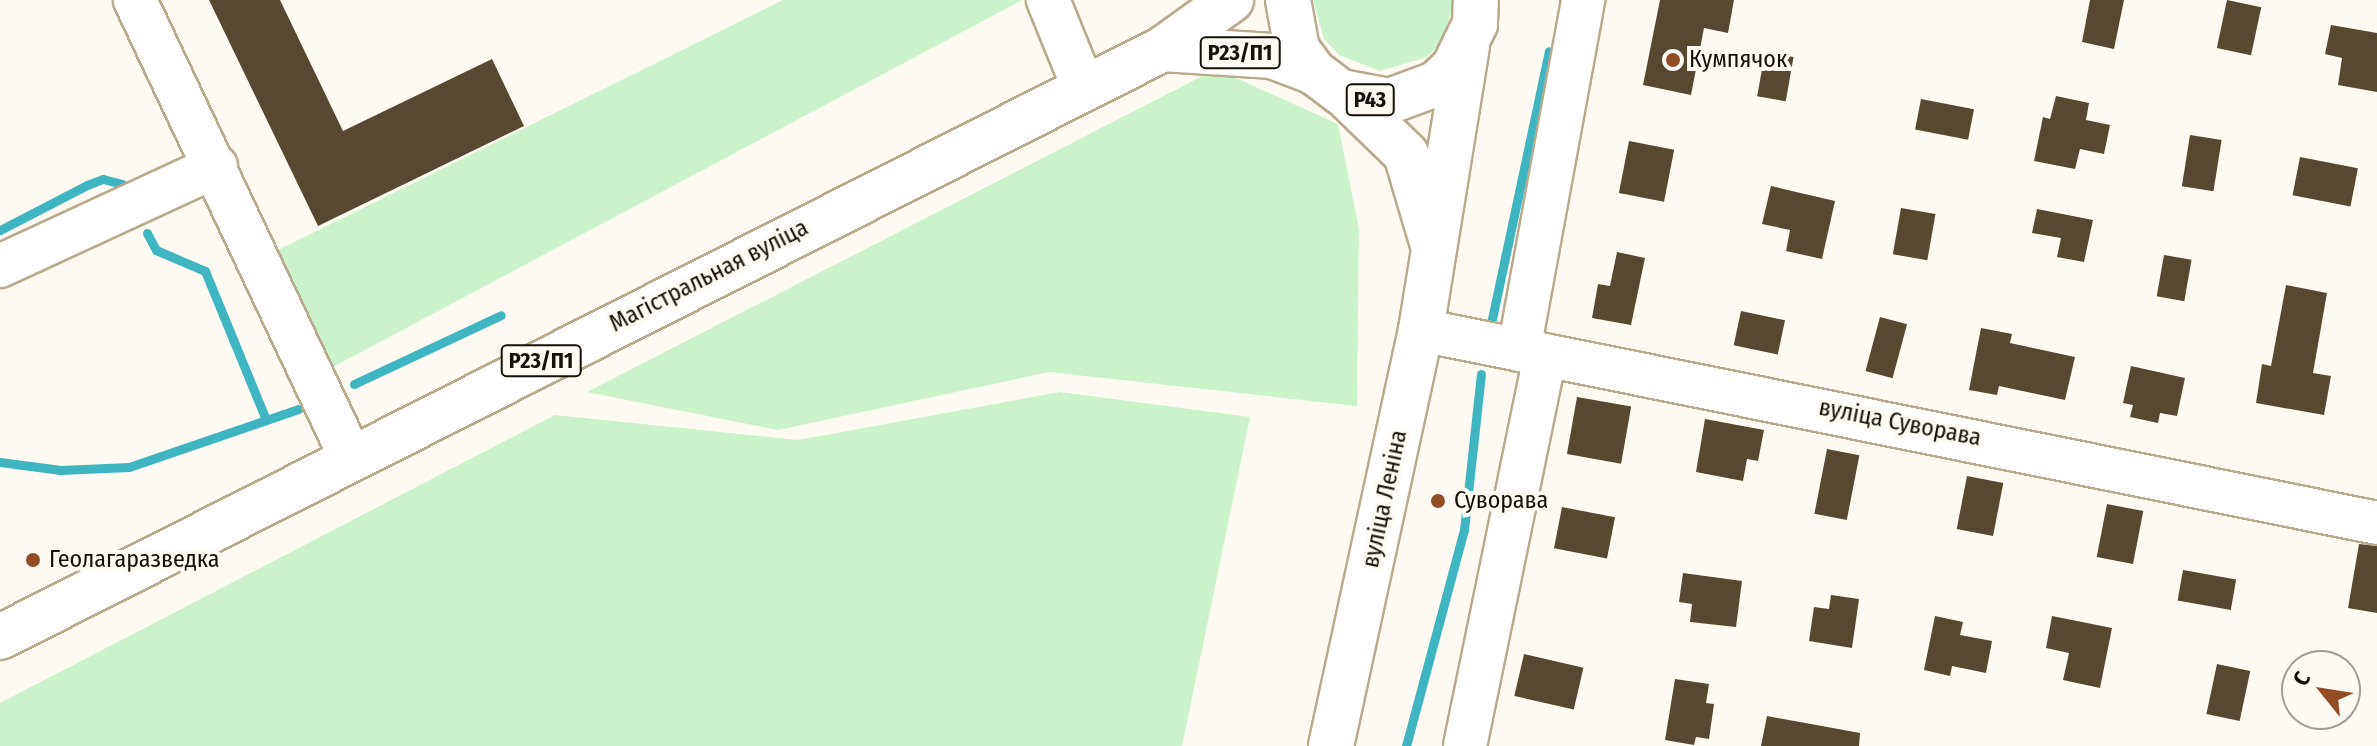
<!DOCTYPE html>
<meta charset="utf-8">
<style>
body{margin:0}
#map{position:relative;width:2377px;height:746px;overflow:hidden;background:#fdfaf4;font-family:"Fira Sans Condensed",sans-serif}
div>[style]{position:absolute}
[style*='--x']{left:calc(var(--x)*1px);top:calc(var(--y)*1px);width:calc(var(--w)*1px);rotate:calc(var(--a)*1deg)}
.green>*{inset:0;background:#caf3ca}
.stream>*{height:9px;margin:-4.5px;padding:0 4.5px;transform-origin:4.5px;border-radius:4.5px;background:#40b5c2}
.building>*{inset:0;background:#57492f;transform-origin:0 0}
.roads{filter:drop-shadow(2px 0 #b9a98d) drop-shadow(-2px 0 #b9a98d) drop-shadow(0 2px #b9a98d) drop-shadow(0 -2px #b9a98d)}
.minor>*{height:42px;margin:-21px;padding:0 21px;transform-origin:21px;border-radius:21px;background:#fff}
.major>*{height:44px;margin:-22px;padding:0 22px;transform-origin:22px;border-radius:22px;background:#fff}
.dots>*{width:22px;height:22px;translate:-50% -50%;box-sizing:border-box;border:4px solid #fdfaf4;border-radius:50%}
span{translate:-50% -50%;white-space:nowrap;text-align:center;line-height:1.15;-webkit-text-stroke:8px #fdfaf4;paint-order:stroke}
.shield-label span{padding:2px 6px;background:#fdfaf4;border:2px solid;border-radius:6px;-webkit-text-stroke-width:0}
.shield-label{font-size:22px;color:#161106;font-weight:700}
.poi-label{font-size:24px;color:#161106}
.left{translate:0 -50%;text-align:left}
.street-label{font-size:24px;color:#161106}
.north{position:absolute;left:2281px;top:650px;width:80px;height:80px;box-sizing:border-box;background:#fdfaf4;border:2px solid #a19d95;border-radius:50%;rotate:300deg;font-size:22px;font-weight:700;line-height:32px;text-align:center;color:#161106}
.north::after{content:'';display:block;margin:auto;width:28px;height:36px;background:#924c26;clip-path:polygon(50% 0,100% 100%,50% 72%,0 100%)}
</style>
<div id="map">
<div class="green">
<i style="clip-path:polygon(783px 0,1022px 0,331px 368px,274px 252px)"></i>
<i style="clip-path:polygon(1313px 0,1454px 0,1444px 39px,1427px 57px,1380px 71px,1339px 55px,1324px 39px)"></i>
<i style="clip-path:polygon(1216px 69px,1338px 124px,1359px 229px,1357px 406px,1049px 372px,778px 430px,587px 392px)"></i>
<i style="clip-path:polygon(1060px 392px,1250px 417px,1182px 746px,0 746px,0 703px,555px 415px,798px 440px)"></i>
</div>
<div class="stream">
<i style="--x:0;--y:230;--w:98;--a:-27.3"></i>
<i style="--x:87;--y:185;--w:17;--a:-21"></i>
<i style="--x:103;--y:179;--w:20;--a:15"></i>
<i style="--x:147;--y:233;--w:19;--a:62"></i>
<i style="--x:156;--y:250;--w:53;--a:23.2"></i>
<i style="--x:205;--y:271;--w:161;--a:67.7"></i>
<i style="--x:1489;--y:333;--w:288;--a:-78"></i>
<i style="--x:354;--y:384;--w:162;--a:-25.1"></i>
<i style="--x:0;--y:462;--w:61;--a:7.6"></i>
<i style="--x:60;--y:470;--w:69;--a:-2.5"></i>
<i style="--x:129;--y:467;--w:179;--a:-18.9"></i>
<i style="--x:1406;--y:746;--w:224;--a:-75"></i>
<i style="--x:1464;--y:530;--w:157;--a:-83.8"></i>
</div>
<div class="building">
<i style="clip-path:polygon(209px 0,280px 0,343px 131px,492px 59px,524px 126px,318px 226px)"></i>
<i style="clip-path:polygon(1660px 0,1734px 0,1728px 33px,1704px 28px,1691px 95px,1643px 85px)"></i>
<i style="clip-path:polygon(2090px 0,2124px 0,2114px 49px,2082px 42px)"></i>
<i style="left:2227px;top:0;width:35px;height:49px;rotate:12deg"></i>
<i style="clip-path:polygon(2331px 25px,2377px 33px,2377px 92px,2338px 85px,2342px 58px,2325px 54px)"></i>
<i style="left:1765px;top:52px;width:29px;height:45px;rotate:10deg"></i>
<i style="clip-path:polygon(2056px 96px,2089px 103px,2086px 120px,2110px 125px,2104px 154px,2080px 149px,2075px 169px,2034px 161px,2043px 117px,2050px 119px)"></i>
<i style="left:1921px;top:99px;width:54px;height:31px;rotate:11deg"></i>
<i style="left:2190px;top:135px;width:32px;height:52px;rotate:9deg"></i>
<i style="left:1629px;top:141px;width:46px;height:53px;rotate:11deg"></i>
<i style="left:2300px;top:157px;width:59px;height:39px;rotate:11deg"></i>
<i style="clip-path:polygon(1771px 186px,1835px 201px,1822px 259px,1786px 251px,1790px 230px,1762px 224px)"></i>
<i style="left:1901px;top:208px;width:35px;height:47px;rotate:10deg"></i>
<i style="clip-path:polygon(2037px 209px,2093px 220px,2084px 262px,2057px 257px,2061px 238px,2032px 233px)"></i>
<i style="clip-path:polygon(1617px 252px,1645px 258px,1631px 325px,1592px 318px,1598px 284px,1610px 286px)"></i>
<i style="left:2164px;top:255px;width:28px;height:42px;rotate:10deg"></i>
<i style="clip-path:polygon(2286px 285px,2327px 293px,2313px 373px,2331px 376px,2324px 415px,2256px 403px,2262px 364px,2271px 366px)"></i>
<i style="left:1741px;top:311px;width:45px;height:35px;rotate:12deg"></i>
<i style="left:1880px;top:317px;width:28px;height:56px;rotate:15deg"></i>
<i style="clip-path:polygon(1981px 328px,2012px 334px,2010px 343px,2075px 357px,2065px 400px,1999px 386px,1997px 395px,1969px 390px)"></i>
<i style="clip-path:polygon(2131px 366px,2185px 378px,2177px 416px,2160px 413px,2158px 423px,2130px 417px,2133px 405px,2123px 403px)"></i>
<i style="left:1577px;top:397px;width:55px;height:58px;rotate:10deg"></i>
<i style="clip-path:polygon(1705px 419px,1764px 430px,1758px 461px,1747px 459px,1743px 481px,1696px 472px)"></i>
<i style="left:1827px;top:449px;width:33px;height:66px;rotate:11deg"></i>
<i style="left:1967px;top:476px;width:37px;height:54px;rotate:11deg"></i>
<i style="left:2107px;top:504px;width:37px;height:54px;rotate:11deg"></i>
<i style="left:1562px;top:507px;width:54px;height:42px;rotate:11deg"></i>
<i style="clip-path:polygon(2359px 544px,2377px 546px,2377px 613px,2348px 608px)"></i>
<i style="left:2183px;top:570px;width:54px;height:31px;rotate:10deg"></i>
<i style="clip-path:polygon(1683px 573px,1742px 581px,1736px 627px,1690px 622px,1692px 604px,1679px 602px)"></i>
<i style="clip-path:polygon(1831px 595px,1859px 599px,1852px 648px,1809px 641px,1814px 607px,1829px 609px)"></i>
<i style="clip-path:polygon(1935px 616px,1963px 622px,1960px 635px,1992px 641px,1986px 673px,1952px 666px,1950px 676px,1924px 670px)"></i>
<i style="clip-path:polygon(2052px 616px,2112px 628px,2100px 688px,2063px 680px,2069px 653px,2046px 648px)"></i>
<i style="left:1524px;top:654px;width:61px;height:43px;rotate:13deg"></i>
<i style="left:2217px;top:664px;width:34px;height:51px;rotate:12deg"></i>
<i style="clip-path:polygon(1675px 679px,1709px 684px,1706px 703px,1714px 704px,1709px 739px,1696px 737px,1694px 745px,1665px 740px)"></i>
<i style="clip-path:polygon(1767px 716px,1860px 733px,1859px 746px,1761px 746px)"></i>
</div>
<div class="roads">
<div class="minor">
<i style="--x:135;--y:0;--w:506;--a:64.75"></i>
<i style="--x:1048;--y:0;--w:93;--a:67.9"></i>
<i style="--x:0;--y:266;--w:238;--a:-24.8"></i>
<i style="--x:1421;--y:330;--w:975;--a:11.41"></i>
<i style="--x:1519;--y:350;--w:356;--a:-79.6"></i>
<i style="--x:1465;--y:746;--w:399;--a:-78.4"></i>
</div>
<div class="major">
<i style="--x:1288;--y:0;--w:50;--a:79.6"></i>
<i style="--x:1297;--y:49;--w:29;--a:54"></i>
<i style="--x:1314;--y:72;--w:34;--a:37"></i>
<i style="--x:1341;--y:92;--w:50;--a:10.4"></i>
<i style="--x:1390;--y:101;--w:49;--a:-20.3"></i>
<i style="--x:1436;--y:84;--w:25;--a:-43"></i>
<i style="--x:1454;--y:67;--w:48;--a:-64"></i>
<i style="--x:1475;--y:24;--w:24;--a:-88"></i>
<i style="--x:1163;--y:49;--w:109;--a:3.7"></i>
<i style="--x:1272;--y:56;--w:45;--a:20.9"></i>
<i style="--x:1343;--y:93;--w:88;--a:44.1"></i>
<i style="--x:1406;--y:154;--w:92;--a:73.5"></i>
<i style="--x:0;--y:637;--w:1303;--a:-26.82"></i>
<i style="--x:1163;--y:49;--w:84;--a:-35.8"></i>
<i style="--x:1331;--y:746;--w:426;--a:-77.8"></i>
<i style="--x:1421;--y:330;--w:287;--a:-80.8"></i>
</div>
</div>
<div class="dots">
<i style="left:1673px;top:60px;background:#924c26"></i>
<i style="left:1438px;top:501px;background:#924c26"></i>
<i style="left:33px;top:560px;background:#924c26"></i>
</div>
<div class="shield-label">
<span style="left:1240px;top:53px">Р23/П1</span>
<span style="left:1370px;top:100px">Р43</span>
<span style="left:541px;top:361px">Р23/П1</span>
</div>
<div class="poi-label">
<span class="left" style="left:1689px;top:60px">Кумпячок</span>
<span class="left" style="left:1454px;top:501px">Суворава</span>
<span class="left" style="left:49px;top:560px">Геолагаразведка</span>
</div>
<div class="street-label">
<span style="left:709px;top:276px;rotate:-27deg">Магістральная вуліца</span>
<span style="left:1900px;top:423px;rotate:11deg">вуліца Суворава</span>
<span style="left:1385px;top:499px;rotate:-78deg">вуліца Леніна</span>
</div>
<div class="north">С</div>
</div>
